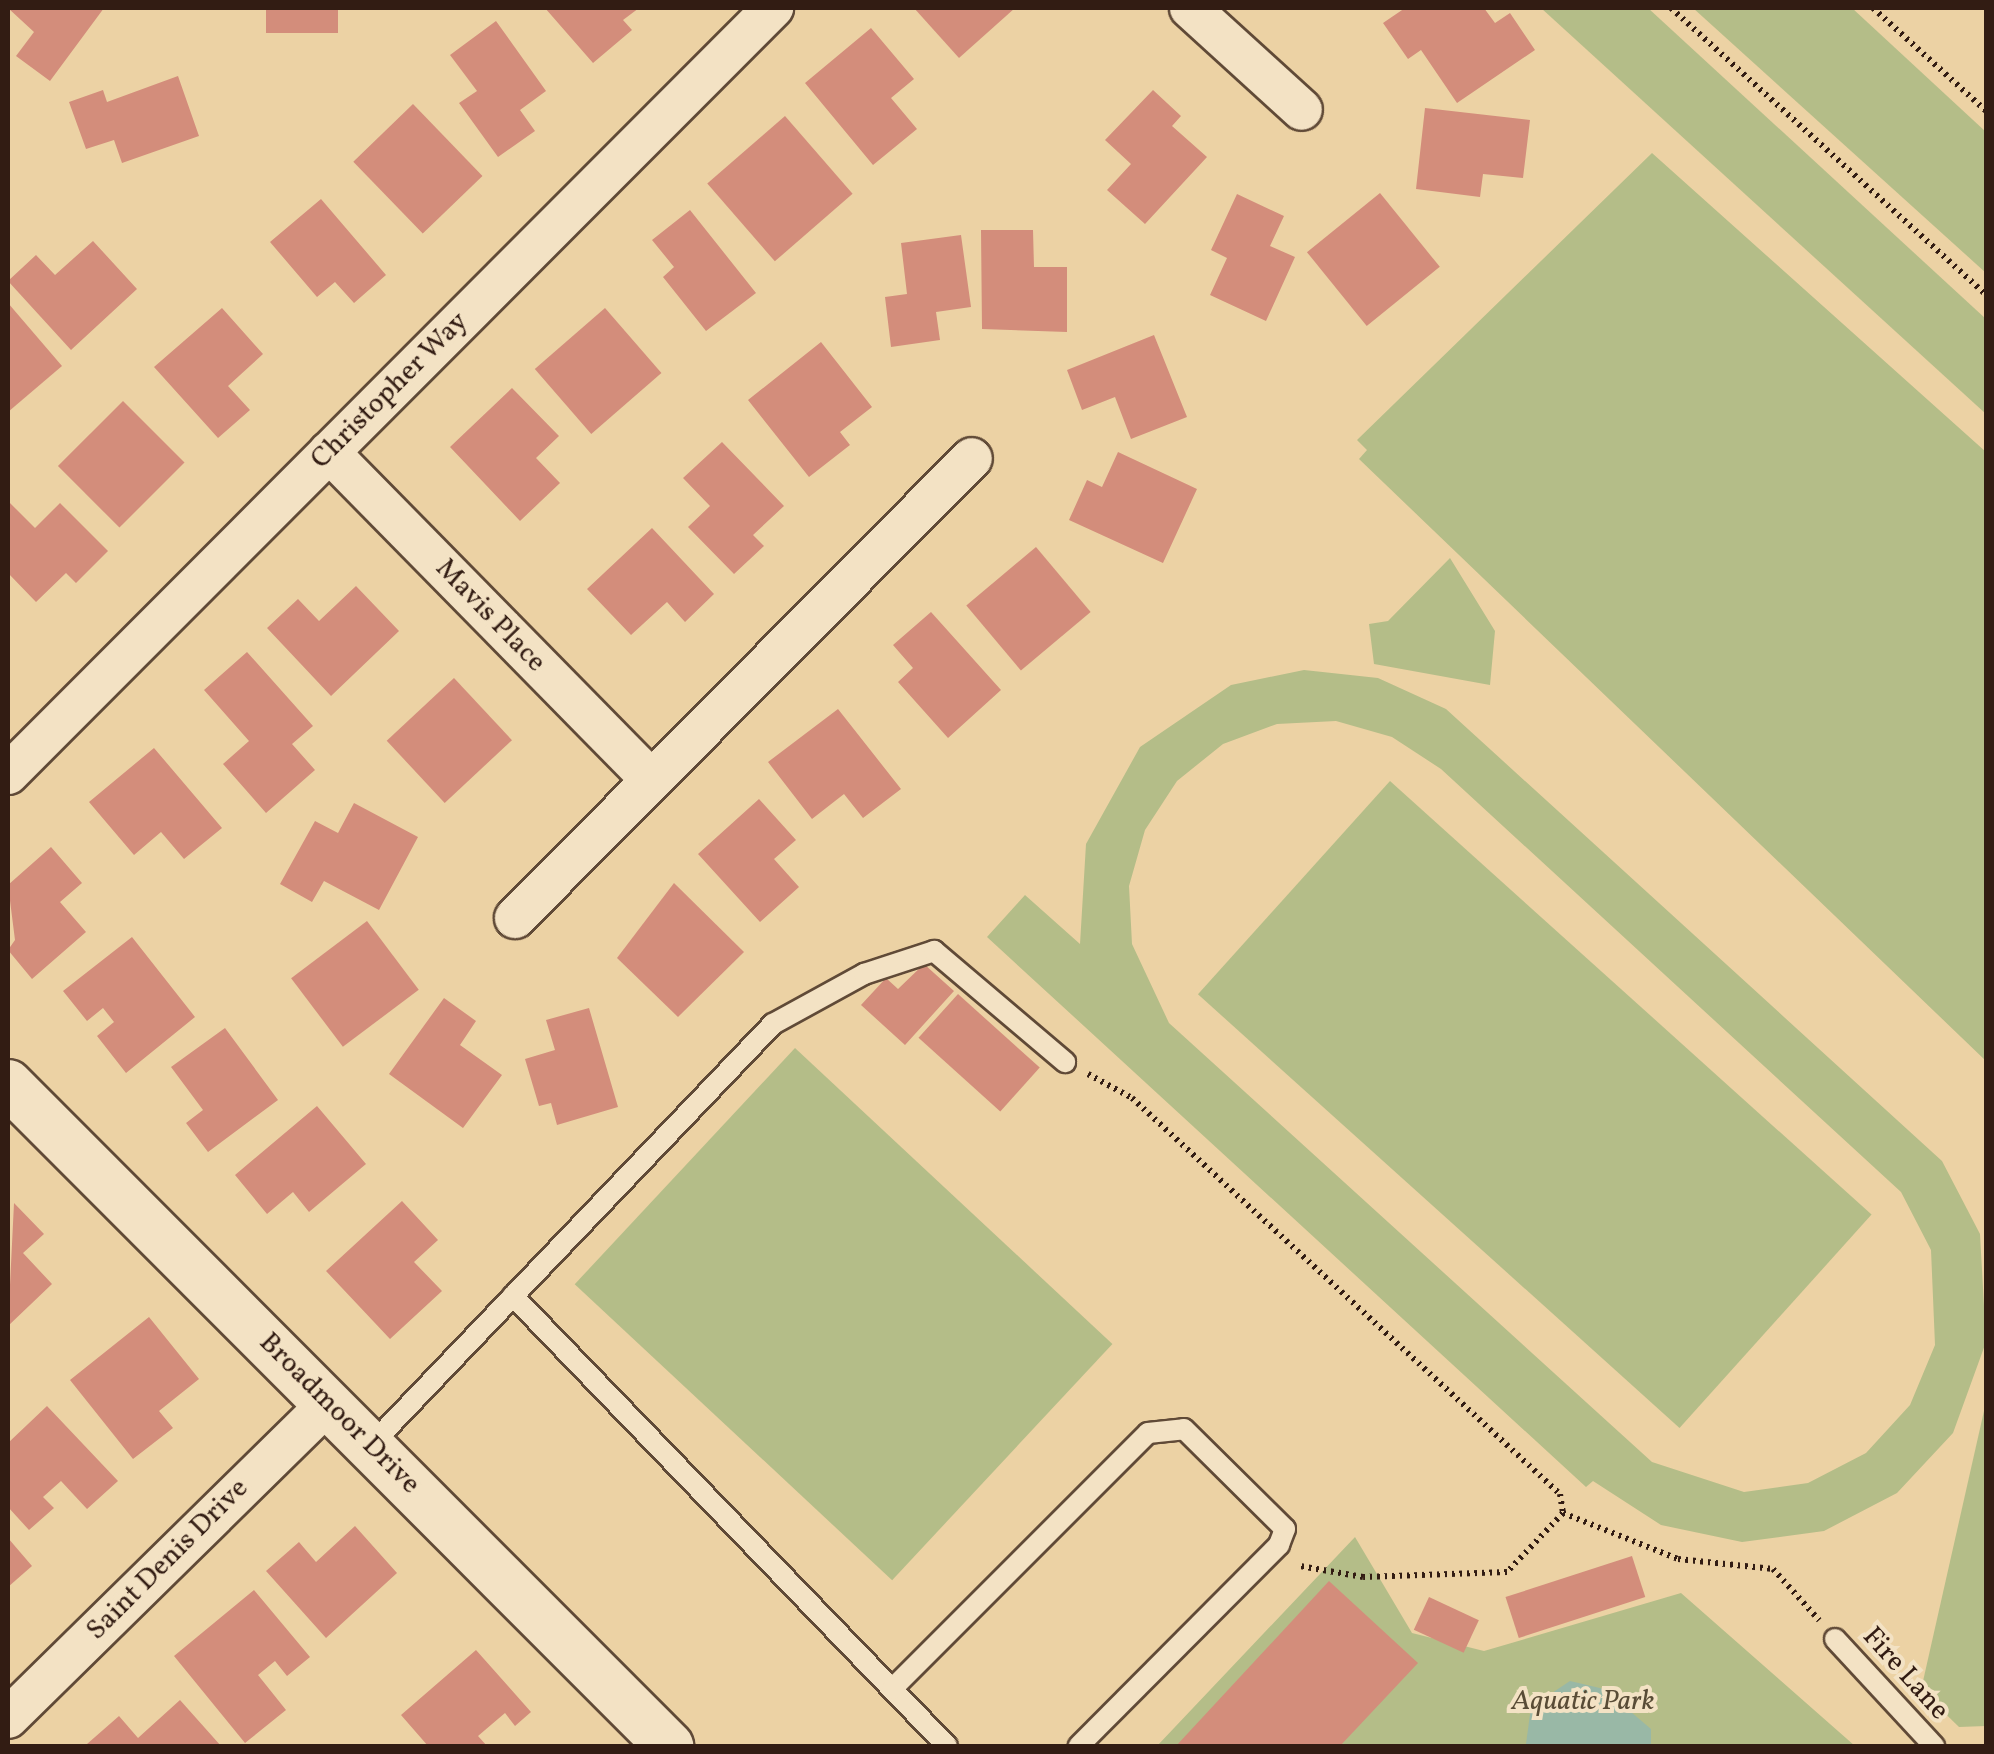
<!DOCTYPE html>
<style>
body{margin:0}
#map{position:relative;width:1994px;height:1754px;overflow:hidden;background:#ecd2a4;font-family:Vollkorn,serif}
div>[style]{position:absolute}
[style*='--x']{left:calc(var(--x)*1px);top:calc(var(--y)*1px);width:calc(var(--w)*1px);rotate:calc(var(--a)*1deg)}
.green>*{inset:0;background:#b4bd88;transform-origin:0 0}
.water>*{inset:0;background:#99b8a6}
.building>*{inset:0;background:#d38d7b;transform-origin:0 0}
.path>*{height:6px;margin-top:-3px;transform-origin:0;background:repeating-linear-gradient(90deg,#321c13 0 2.5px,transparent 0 7.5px)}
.roads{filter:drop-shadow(2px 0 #604a37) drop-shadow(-2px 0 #604a37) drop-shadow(0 2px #604a37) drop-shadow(0 -2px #604a37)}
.service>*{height:20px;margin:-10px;padding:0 10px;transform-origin:10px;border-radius:10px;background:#f3e2c4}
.minor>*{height:40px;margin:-20px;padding:0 20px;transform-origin:20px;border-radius:20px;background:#f3e2c4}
.tertiary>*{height:48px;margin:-24px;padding:0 24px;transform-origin:24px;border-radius:24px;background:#f3e2c4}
span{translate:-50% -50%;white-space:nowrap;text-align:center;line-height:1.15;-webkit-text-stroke:8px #f3e2c4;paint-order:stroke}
.street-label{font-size:28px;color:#321c13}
.park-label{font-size:28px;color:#594c36;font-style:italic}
.frame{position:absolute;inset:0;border:10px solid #321c13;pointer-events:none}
</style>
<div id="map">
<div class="green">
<i style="clip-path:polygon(1541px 8px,1648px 8px,1986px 319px,1986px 414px)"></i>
<i style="clip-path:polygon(1693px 8px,1852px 8px,1986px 132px,1986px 273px)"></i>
<i style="clip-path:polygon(1652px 153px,1986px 452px,1986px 1061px,1359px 459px,1367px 450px,1357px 440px)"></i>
<i style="clip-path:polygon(1450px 558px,1495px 631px,1490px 685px,1374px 664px,1369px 624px,1388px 621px)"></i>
<i style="clip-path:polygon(evenodd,1304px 670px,1378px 678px,1446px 709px,1942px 1161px,1980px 1234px,1986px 1342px,1953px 1433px,1897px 1493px,1824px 1531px,1742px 1542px,1661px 1525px,1593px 1481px,1586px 1487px,987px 937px,1025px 895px,1080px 944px,1086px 844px,1140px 747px,1231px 685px,1304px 670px,1336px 721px,1392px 737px,1441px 769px,1901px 1192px,1931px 1250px,1935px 1345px,1910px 1405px,1866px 1453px,1808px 1483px,1744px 1492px,1652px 1462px,1169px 1023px,1132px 944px,1129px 886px,1145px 830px,1177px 781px,1223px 744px,1277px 724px,1336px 721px)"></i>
<i style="left:1390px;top:781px;width:648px;height:287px;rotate:42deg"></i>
<i style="left:795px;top:1048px;width:434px;height:323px;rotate:43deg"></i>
<i style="clip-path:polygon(1986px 1402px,1986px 1726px,1959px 1727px,1921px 1690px)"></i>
<i style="clip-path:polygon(1355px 1537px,1412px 1633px,1484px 1651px,1681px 1593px,1855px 1746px,1157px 1746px)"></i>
</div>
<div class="water">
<i style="clip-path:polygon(1570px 1681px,1604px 1689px,1651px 1729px,1651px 1746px,1526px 1744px,1531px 1707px)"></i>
</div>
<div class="building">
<i style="clip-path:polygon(8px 8px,104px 8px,50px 81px,16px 56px,34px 32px)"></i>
<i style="left:266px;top:8px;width:72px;height:25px"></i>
<i style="clip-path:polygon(545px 8px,639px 8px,623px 20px,632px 30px,593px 63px)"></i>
<i style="clip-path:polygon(914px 8px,1015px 8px,959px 58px)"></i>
<i style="clip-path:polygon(1405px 8px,1484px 8px,1495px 23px,1510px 13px,1535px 50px,1457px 103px,1421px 50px,1408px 59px,1383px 23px)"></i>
<i style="clip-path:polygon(496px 21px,546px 91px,520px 110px,535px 131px,498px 157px,459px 103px,477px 91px,450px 55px)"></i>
<i style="clip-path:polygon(871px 28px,914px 79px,891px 98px,917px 129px,873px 165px,805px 83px)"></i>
<i style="clip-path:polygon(178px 76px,199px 136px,122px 163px,114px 140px,86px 149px,69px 102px,103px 90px,107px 102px)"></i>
<i style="clip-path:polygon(1153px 90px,1181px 116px,1172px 126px,1207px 157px,1145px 224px,1107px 190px,1131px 164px,1105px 140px)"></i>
<i style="left:413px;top:104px;width:100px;height:83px;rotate:46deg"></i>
<i style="clip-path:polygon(1425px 108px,1530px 120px,1523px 178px,1483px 174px,1480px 197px,1416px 189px)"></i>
<i style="left:785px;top:116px;width:103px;height:103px;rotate:49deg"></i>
<i style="left:1380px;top:193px;width:95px;height:94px;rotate:51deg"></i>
<i style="clip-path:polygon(1237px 194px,1284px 216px,1270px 246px,1295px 257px,1266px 321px,1210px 295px,1227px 258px,1211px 250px)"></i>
<i style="clip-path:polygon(321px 199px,386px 275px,354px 303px,335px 282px,317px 297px,270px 242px)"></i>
<i style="clip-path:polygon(690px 210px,756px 293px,706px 331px,663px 277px,674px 267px,652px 240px)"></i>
<i style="clip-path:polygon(981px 230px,1033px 230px,1034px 267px,1067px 267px,1067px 332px,982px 329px)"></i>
<i style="clip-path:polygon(961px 235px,971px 307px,936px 312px,940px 340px,891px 347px,885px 297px,907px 294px,901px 243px)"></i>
<i style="clip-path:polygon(93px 241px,137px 289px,71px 350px,8px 281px,36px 255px,55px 275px)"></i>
<i style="clip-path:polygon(8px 303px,62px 366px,8px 412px)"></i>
<i style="clip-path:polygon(222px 308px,263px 354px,228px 386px,250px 410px,218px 438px,154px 367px)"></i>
<i style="left:605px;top:308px;width:86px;height:93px;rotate:49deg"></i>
<i style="clip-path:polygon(1154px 335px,1187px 417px,1131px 439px,1115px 397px,1082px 410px,1067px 370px)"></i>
<i style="clip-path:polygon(821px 342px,872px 407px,840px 432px,850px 445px,809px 477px,748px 400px)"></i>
<i style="clip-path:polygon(512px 388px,559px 436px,536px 458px,560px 483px,520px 521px,450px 447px)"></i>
<i style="left:123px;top:401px;width:87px;height:92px;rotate:45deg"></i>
<i style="clip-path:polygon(722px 442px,784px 506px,753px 535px,764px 546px,734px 574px,688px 527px,710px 506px,683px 478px)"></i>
<i style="clip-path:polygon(1118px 452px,1197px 489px,1163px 563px,1069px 520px,1087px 480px,1102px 487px)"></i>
<i style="clip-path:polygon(8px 501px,35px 528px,60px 503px,108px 551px,76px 583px,66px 573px,36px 602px,8px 573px)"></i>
<i style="clip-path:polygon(652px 528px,714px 594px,685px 622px,667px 602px,631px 635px,587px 589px)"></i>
<i style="left:1036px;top:547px;width:85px;height:91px;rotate:50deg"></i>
<i style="clip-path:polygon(356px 586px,399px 631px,331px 696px,267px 628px,298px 599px,319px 621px)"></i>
<i style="clip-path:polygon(931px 612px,1001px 690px,948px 738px,898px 682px,913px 668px,893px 645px)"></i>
<i style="clip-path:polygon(247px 652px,313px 726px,292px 744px,315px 770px,266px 813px,223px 764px,249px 741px,204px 690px)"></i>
<i style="left:454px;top:678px;width:85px;height:92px;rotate:47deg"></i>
<i style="clip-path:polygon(838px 709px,901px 789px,863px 818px,844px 794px,812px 819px,768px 762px)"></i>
<i style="clip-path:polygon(154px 748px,222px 828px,184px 859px,161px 832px,134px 855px,89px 802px)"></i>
<i style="clip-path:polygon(759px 799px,796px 840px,774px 859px,799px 887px,760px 922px,698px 854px)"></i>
<i style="clip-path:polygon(354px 803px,418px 837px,379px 910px,324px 881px,312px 902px,280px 884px,315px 821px,338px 833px)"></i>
<i style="clip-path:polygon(51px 847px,82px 883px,60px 902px,86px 932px,32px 979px,8px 950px,15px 940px,8px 885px)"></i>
<i style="clip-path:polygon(674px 883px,744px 952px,678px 1017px,617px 958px)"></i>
<i style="left:367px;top:921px;width:86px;height:95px;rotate:53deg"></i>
<i style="clip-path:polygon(132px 937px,195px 1017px,126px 1073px,97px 1036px,114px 1022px,103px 1008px,87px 1021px,63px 991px)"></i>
<i style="clip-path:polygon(924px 964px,954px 991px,905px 1045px,861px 1005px,886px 978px,898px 989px)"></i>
<i style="left:958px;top:994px;width:110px;height:59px;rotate:42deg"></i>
<i style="clip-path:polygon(444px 998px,476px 1021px,460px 1045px,502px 1075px,463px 1128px,389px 1074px)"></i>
<i style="clip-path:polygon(589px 1008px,618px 1107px,557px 1125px,551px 1103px,539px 1106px,525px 1059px,555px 1050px,546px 1020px)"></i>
<i style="clip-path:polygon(225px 1028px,278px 1100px,208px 1152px,186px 1123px,203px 1110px,171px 1067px)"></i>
<i style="clip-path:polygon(317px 1106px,366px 1164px,309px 1212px,293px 1192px,267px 1214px,235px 1175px)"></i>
<i style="clip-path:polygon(402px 1201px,438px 1240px,414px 1262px,442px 1291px,390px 1339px,326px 1271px)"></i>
<i style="clip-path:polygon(14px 1203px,44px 1234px,23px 1253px,52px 1284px,8px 1326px)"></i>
<i style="clip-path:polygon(149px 1317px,199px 1379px,159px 1411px,173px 1428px,133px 1459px,70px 1380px)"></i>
<i style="clip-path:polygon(47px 1406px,118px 1481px,87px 1509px,61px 1481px,43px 1497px,54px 1508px,29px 1530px,8px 1507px,8px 1443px)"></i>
<i style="clip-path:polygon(355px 1526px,397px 1573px,326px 1638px,266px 1571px,299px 1542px,316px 1562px)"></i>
<i style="clip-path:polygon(8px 1538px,32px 1566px,8px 1587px)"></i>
<i style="left:1632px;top:1556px;width:43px;height:133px;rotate:72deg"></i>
<i style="clip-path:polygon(1329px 1581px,1418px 1663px,1340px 1746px,1176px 1746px)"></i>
<i style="clip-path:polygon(254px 1590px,310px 1657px,287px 1676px,275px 1661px,258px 1675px,286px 1710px,245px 1743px,174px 1656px)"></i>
<i style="left:1429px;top:1597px;width:55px;height:36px;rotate:25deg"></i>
<i style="clip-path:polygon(476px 1650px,531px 1712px,515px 1726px,505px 1713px,478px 1736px,487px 1746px,428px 1746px,401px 1715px)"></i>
<i style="clip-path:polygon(180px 1700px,221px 1746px,87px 1744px,119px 1716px,138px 1738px)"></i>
</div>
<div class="path">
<i style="--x:1671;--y:8;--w:426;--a:42.3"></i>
<i style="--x:1873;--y:8;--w:153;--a:42.3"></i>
<i style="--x:1088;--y:1074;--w:50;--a:28.6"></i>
<i style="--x:1132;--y:1098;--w:583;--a:42.78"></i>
<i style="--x:1560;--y:1494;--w:19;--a:81"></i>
<i style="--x:1563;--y:1513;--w:81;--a:133.5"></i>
<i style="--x:1507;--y:1572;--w:144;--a:178"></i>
<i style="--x:1363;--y:1577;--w:64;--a:-170.1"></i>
<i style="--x:1563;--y:1513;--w:124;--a:21.8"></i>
<i style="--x:1678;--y:1559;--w:96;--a:6"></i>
<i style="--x:1773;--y:1569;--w:69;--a:48"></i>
</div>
<div class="roads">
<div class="service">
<i style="--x:513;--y:1296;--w:625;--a:46.04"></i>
<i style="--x:370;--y:1446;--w:584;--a:-46.32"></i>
<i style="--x:773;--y:1024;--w:104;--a:-28.8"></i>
<i style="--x:864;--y:974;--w:74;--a:-18.2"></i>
<i style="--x:934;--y:951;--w:172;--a:40.3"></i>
<i style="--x:1835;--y:1639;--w:146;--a:47.2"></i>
<i style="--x:892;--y:1689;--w:362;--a:-45"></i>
<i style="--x:1148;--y:1433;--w:36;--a:-6"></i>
<i style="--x:1184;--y:1429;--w:142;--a:44.7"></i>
<i style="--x:1285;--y:1529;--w:17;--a:111"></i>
<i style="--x:1279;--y:1545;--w:284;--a:134.9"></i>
</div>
<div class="minor">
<i style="--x:1190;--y:8;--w:151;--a:42.3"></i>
<i style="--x:329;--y:452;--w:460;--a:45.5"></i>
<i style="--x:8;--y:774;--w:1083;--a:-45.04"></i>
<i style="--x:515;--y:918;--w:648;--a:-45.19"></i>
<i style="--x:8;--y:1718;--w:449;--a:-44.5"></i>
</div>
<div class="tertiary">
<i style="--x:8;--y:1084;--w:936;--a:45.04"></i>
</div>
</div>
<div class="street-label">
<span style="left:390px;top:391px;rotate:-45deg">Christopher Way</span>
<span style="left:490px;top:616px;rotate:46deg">Mavis Place</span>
<span style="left:339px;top:1414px;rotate:45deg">Broadmoor Drive</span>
<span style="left:168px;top:1560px;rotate:-45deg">Saint Denis Drive</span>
<span style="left:1905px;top:1674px;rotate:48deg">Fire Lane</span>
</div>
<div class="park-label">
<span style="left:1583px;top:1702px">Aquatic Park</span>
</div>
<div class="frame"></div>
</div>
